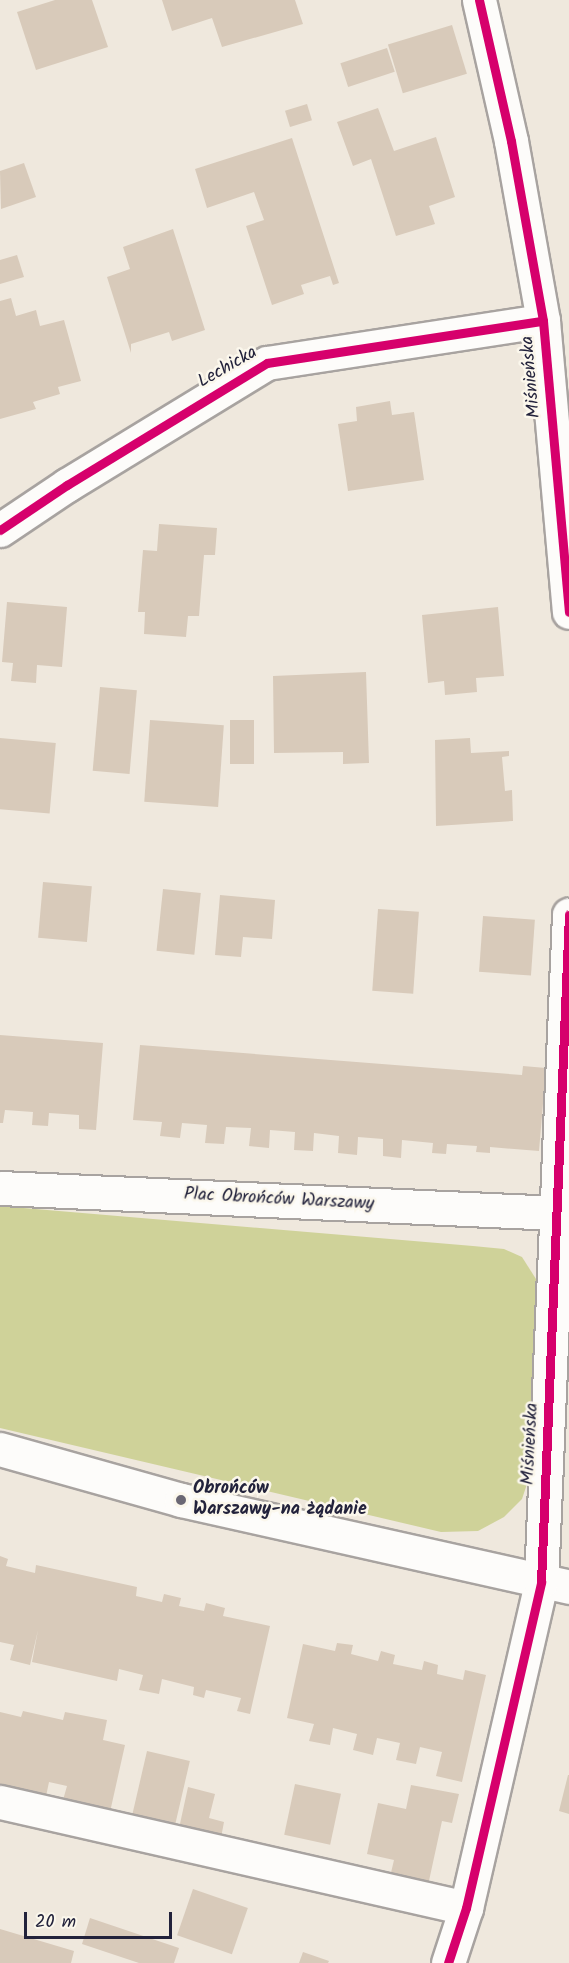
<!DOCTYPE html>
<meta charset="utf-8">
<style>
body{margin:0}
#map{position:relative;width:569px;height:1963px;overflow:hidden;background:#efe8dd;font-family:Kalam,sans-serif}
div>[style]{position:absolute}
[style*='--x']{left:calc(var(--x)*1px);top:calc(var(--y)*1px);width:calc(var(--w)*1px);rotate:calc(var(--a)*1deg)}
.green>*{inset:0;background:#cfd299}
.building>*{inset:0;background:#d8caba;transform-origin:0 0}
.roads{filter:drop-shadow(2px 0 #a8a3a0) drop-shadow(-2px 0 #a8a3a0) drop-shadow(0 2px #a8a3a0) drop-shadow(0 -2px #a8a3a0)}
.minor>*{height:33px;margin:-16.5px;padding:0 16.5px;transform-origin:16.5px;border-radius:16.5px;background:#fdfcfa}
.cycleway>*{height:9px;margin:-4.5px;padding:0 4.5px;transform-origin:4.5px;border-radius:4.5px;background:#d6006c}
.dots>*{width:16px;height:16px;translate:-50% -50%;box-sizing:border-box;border:3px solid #fbf7ec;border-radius:50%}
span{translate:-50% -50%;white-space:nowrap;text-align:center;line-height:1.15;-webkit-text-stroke:5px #fbf7ec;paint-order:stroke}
.street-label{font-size:18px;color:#22223b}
.poi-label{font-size:18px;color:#22223b;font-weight:700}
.left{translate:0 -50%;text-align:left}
.scale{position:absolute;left:24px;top:1912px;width:148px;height:27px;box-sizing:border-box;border:3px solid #22223b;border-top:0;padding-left:8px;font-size:18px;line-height:21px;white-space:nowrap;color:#22223b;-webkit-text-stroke:4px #fbf7ec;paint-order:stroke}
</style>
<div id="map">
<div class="green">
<i style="clip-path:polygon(0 1206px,473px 1246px,504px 1249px,522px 1257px,543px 1290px,529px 1478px,522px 1499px,504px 1517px,478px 1531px,441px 1532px,0 1428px)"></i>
</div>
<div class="building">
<i style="clip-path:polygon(55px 0,92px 0,108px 47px,36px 70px,17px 12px)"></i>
<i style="clip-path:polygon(162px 0,295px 0,303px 24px,222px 47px,212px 18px,172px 31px)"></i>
<i style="left:452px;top:25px;width:51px;height:67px;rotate:73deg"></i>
<i style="left:387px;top:48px;width:25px;height:49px;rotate:72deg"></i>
<i style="left:307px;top:104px;width:17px;height:23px;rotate:73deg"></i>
<i style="clip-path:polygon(378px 108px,394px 151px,388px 153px,436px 137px,455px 197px,429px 206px,435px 224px,396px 236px,371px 159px,353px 166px,337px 122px)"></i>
<i style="clip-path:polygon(292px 138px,339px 283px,333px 285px,330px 276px,301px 285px,304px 294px,272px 305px,246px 226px,264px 220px,254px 192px,207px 208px,195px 169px)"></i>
<i style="clip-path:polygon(24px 163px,36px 197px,1px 209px,0 171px)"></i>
<i style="clip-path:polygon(173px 229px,205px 330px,172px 341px,169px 332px,131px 344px,131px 353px,107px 277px,130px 269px,123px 247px)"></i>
<i style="clip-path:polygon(17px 255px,24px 277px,0 284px,0 260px)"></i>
<i style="clip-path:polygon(11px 298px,16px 316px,36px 310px,40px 326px,64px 320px,81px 381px,58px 387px,60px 394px,33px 402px,36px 409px,0 419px,0 301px)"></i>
<i style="clip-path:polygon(390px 401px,392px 415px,414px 412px,424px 480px,348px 491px,338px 424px,357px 421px,356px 407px)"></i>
<i style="clip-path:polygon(159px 524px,217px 528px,215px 555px,204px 555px,199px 616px,188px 616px,186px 637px,144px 634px,145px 612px,138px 612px,143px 550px,157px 551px)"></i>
<i style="clip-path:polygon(7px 602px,67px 607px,62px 667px,37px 665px,36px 683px,11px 681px,13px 663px,2px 662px)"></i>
<i style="clip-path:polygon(498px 607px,504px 676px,476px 678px,477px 692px,445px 695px,444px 681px,428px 683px,422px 615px)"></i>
<i style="clip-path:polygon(366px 672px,369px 763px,343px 764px,343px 752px,274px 753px,273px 676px)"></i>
<i style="left:100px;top:687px;width:37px;height:84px;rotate:5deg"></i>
<i style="left:150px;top:720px;width:74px;height:82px;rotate:4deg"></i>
<i style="left:230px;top:720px;width:24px;height:44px"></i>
<i style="left:0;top:738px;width:56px;height:71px;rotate:5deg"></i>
<i style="clip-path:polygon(470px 738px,471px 753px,509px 751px,509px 756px,502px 757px,505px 791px,512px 790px,513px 821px,436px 826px,435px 740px)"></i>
<i style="left:43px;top:882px;width:49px;height:56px;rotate:5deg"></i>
<i style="left:163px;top:889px;width:38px;height:62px;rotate:6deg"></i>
<i style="clip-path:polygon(220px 895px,275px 900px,272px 939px,243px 937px,241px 957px,215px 955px)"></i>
<i style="left:378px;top:909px;width:41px;height:82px;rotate:4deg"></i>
<i style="left:483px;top:916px;width:52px;height:56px;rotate:4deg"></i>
<i style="clip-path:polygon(0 1035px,103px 1043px,96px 1130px,79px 1129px,79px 1115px,49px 1113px,48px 1126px,32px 1125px,33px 1112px,5px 1110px,3px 1123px,0 1123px)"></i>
<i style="clip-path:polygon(140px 1045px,522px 1075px,523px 1066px,546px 1068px,539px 1151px,490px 1147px,490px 1153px,476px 1152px,477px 1146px,447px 1144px,446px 1154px,432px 1153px,433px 1143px,402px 1140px,401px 1158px,383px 1156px,383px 1139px,358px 1137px,357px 1155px,338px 1153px,339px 1136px,314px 1133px,313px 1151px,294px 1150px,295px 1132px,270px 1130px,269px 1148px,249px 1146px,251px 1128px,226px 1127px,224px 1144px,205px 1143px,207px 1125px,182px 1123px,180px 1138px,160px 1136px,162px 1122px,133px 1120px)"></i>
<i style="clip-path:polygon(0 1556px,8px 1559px,6px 1566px,35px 1573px,36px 1565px,137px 1587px,136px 1596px,162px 1602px,164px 1594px,181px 1598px,179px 1606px,204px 1611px,206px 1603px,225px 1608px,223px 1616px,270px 1626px,250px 1714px,237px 1711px,241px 1698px,206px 1690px,204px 1698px,193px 1695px,194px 1687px,162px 1679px,159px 1694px,139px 1690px,143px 1675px,119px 1669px,117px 1681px,32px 1662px,38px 1630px,30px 1665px,10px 1660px,14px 1645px,0 1642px)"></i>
<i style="clip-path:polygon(337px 1643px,353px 1645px,351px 1654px,378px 1661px,381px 1651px,395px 1655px,393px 1664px,422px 1670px,424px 1661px,438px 1665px,437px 1674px,463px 1680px,465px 1670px,486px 1675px,462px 1782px,436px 1776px,442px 1752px,420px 1747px,416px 1764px,396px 1760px,400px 1743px,377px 1738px,373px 1755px,353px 1750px,357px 1734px,333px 1728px,330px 1745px,309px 1741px,314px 1724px,287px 1718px,303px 1644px,335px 1651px)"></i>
<i style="clip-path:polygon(23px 1711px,63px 1720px,65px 1712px,107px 1720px,103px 1740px,125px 1745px,108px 1821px,63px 1800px,67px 1786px,49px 1782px,44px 1806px,0 1796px,0 1712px,21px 1717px)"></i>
<i style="left:147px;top:1751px;width:44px;height:76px;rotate:13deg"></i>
<i style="clip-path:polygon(568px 1775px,569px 1775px,569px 1814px,559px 1811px)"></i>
<i style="left:295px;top:1784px;width:47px;height:52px;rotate:12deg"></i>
<i style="clip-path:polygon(411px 1785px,459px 1794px,452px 1823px,442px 1821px,427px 1890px,389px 1881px,394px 1860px,367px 1854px,378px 1803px,406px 1809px)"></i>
<i style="clip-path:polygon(188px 1787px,215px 1794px,209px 1818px,224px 1822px,220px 1843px,178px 1833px)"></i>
<i style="left:193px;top:1889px;width:58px;height:49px;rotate:19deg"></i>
<i style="clip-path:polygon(90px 1918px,179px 1948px,174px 1963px,139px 1963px,82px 1944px)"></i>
<i style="clip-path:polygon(0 1929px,74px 1951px,71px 1963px,0 1963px)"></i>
<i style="clip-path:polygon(303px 1952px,329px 1961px,328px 1963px,299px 1963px)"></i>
</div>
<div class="roads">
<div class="minor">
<i style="--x:479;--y:0;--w:145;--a:77.2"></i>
<i style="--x:511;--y:141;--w:183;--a:79.9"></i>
<i style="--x:543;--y:321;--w:292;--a:84.9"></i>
<i style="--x:0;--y:530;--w:81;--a:-33.9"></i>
<i style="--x:67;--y:485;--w:234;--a:-31.4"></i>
<i style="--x:267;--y:363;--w:279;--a:-8.7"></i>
<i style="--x:0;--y:1188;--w:559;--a:2.57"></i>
<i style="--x:0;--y:1449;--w:188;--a:15.7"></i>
<i style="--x:181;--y:1500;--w:398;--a:12.6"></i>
<i style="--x:0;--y:1802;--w:478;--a:12.8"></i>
<i style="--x:448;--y:1963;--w:58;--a:-71.9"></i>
<i style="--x:466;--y:1908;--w:335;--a:-77"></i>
<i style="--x:541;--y:1582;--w:668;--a:-87.6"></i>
</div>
</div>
<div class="cycleway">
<i style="--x:479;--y:0;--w:145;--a:77.2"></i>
<i style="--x:511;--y:141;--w:183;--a:79.9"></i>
<i style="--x:543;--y:321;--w:292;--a:84.9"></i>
<i style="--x:0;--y:530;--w:81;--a:-33.9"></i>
<i style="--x:67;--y:485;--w:234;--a:-31.4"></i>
<i style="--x:267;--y:363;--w:279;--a:-8.7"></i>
<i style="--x:448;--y:1963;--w:58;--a:-71.9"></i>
<i style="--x:466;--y:1908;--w:335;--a:-77"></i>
<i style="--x:541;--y:1582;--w:668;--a:-87.6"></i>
</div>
<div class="dots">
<i style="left:181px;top:1500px;background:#6a6774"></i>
</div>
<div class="street-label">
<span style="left:228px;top:368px;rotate:-30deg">Lechicka</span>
<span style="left:532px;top:377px;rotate:-95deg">Miśnieńska</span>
<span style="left:279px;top:1200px;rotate:3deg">Plac Obrońców Warszawy</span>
<span style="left:531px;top:1444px;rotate:-87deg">Miśnieńska</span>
</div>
<div class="poi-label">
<span class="left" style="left:193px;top:1500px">Obrońców<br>Warszawy-na żądanie</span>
</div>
<div class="scale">20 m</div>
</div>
